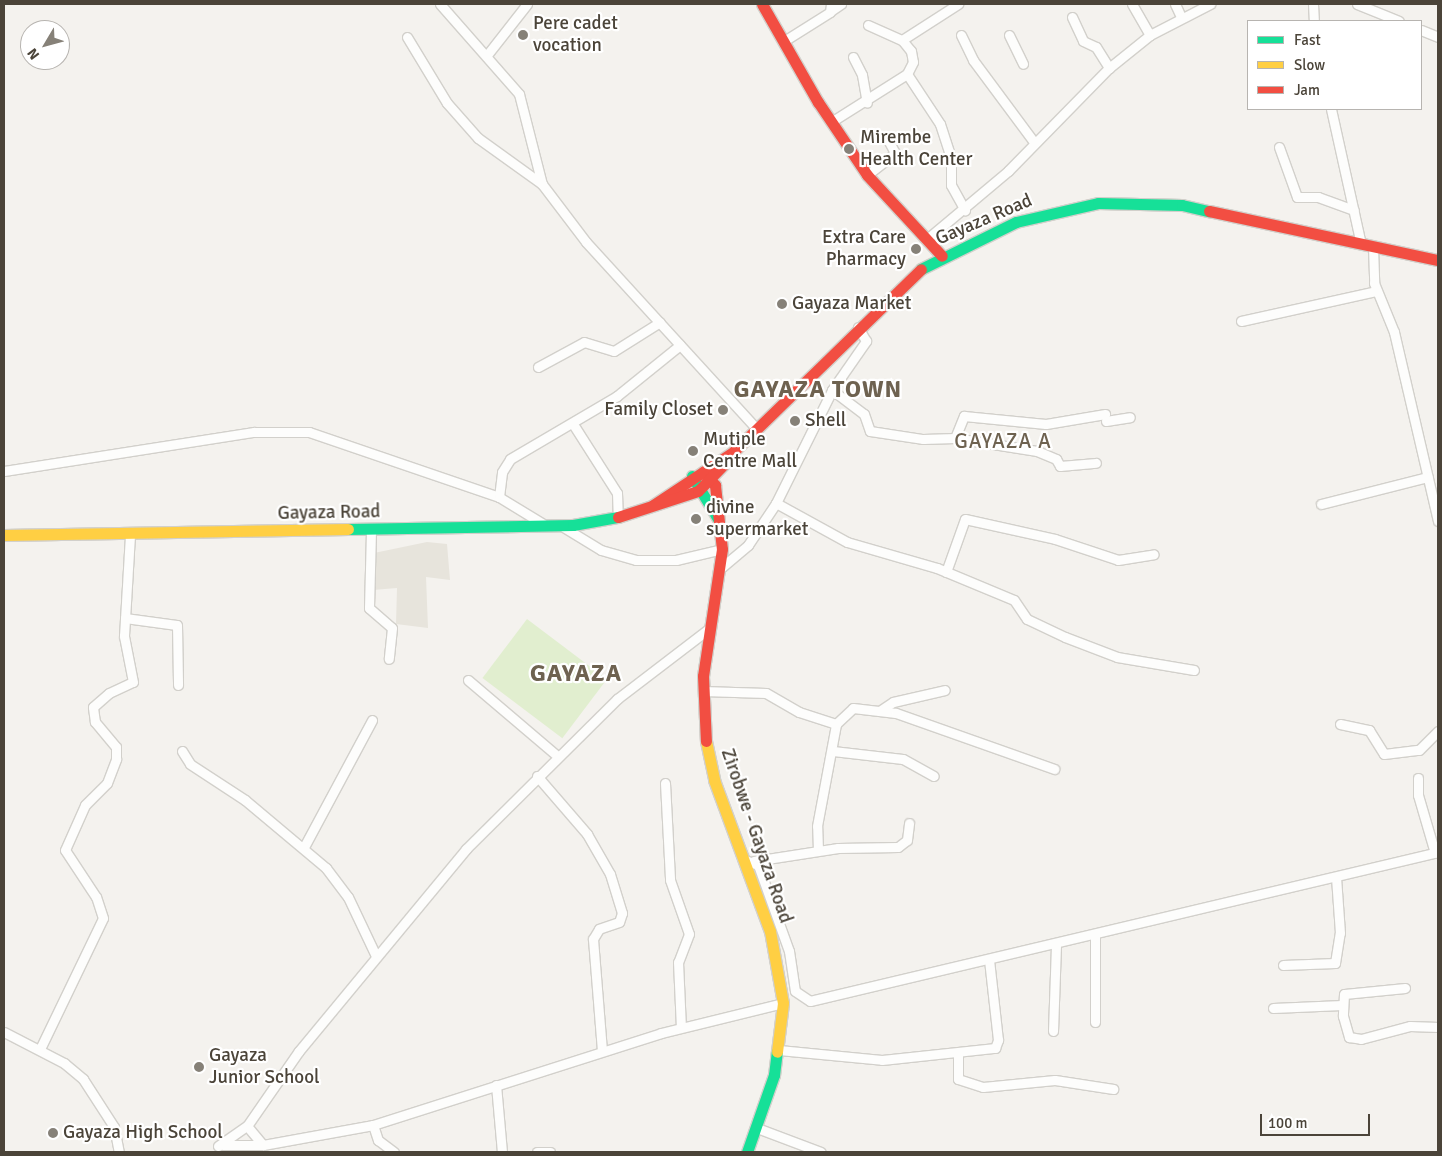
<!DOCTYPE html>
<style>
body{margin:0}
#map{position:relative;width:1442px;height:1156px;overflow:hidden;background:#f4f2ee;font-family:Signika,sans-serif}
div>[style]{position:absolute}
[style*='--x']{left:calc(var(--x)*1px);top:calc(var(--y)*1px);width:calc(var(--w)*1px);rotate:calc(var(--a)*1deg)}
.residential>*{inset:0;background:#e7e4dc}
.green>*{inset:0;background:#e1eecf;transform-origin:0 0}
.roads{filter:drop-shadow(1px 0 #d2d0cb) drop-shadow(-1px 0 #d2d0cb) drop-shadow(0 1px #d2d0cb) drop-shadow(0 -1px #d2d0cb)}
.street>*{height:9px;margin:-4.5px;padding:0 4.5px;transform-origin:4.5px;border-radius:4.5px;background:#fdfdfc}
.fast>*{height:11px;margin:-5.5px;padding:0 5.5px;transform-origin:5.5px;border-radius:5.5px;background:#16e098}
.slow>*{height:11px;margin:-5.5px;padding:0 5.5px;transform-origin:5.5px;border-radius:5.5px;background:#ffcf43}
.jam>*{height:11px;margin:-5.5px;padding:0 5.5px;transform-origin:5.5px;border-radius:5.5px;background:#f24e42}
.dots>*{width:14px;height:14px;translate:-50% -50%;box-sizing:border-box;border:2px solid #fff;border-radius:50%}
span{translate:-50% -50%;white-space:nowrap;text-align:center;line-height:1.15;-webkit-text-stroke:4.5px #fff;paint-order:stroke}
.poi-label{font-size:19px;color:#4b4439}
.left{translate:0 -50%;text-align:left}
.right{translate:-100% -50%;text-align:right}
.street-label{font-size:19px;color:#4b4439}
.quarter-label{font-size:21px;color:#6e6250;letter-spacing:1px}
.district-label{font-size:24px;color:#6e6250;font-weight:700;letter-spacing:1px}
.frame{position:absolute;inset:0;border:5px solid #4b4439;pointer-events:none}
.legend{position:absolute;left:1247px;top:20px;width:175px;height:90px;box-sizing:border-box;background:#fff;border:1px solid #b7b4b0;margin:0;padding:6px 9px;list-style:none;font-size:15px;color:#4b4439}
.legend li{display:flex;align-items:center;gap:10px;height:25px}
.legend b{width:25px;border:1px solid #b7b4b0}
.north{position:absolute;left:20px;top:20px;width:50px;height:50px;box-sizing:border-box;background:#fff;border:1px solid #b7b4b0;border-radius:50%;rotate:233deg;font-size:14px;font-weight:700;line-height:20px;text-align:center;color:#4b4439}
.north::after{content:'';display:block;margin:auto;width:18px;height:22px;background:#868178;clip-path:polygon(50% 0,100% 100%,50% 72%,0 100%)}
.scale{position:absolute;left:1260px;top:1114px;width:110px;height:22px;box-sizing:border-box;border:2px solid #4b4439;border-top:0;padding-left:6px;font-size:15px;line-height:18px;white-space:nowrap;color:#4b4439;-webkit-text-stroke:4px #fff;paint-order:stroke}
</style>
<div id="map">
<div class="residential">
<i style="clip-path:polygon(427px 542px,447px 544px,450px 580px,426px 577px,428px 628px,396px 624px,397px 588px,373px 590px,374px 553px)"></i>
</div>
<div class="green">
<i style="left:527px;top:619px;width:100px;height:74px;rotate:37deg"></i>
</div>
<div class="roads">
<div class="street">
<i style="--x:440;--y:4;--w:120;--a:48.7"></i>
<i style="--x:519;--y:94;--w:93;--a:75.7"></i>
<i style="--x:542;--y:184;--w:73;--a:52.8"></i>
<i style="--x:586;--y:242;--w:253;--a:47.6"></i>
<i style="--x:1132;--y:4;--w:36;--a:60"></i>
<i style="--x:1175;--y:4;--w:14;--a:65"></i>
<i style="--x:1313;--y:4;--w:17;--a:87"></i>
<i style="--x:1357;--y:4;--w:45;--a:22"></i>
<i style="--x:832;--y:10;--w:11;--a:-34"></i>
<i style="--x:1072;--y:17;--w:26;--a:65"></i>
<i style="--x:1083;--y:41;--w:14;--a:25"></i>
<i style="--x:1096;--y:47;--w:25;--a:58"></i>
<i style="--x:868;--y:25;--w:37;--a:24"></i>
<i style="--x:902;--y:40;--w:14;--a:51"></i>
<i style="--x:911;--y:51;--w:11;--a:80"></i>
<i style="--x:913;--y:62;--w:13;--a:117"></i>
<i style="--x:907;--y:74;--w:60;--a:56.6"></i>
<i style="--x:940;--y:124;--w:36;--a:72"></i>
<i style="--x:951;--y:158;--w:27;--a:90"></i>
<i style="--x:951;--y:185;--w:29;--a:61"></i>
<i style="--x:1421;--y:30;--w:18;--a:22"></i>
<i style="--x:961;--y:35;--w:28;--a:64"></i>
<i style="--x:973;--y:60;--w:102;--a:53.4"></i>
<i style="--x:1009;--y:35;--w:32;--a:64"></i>
<i style="--x:407;--y:37;--w:77;--a:58.8"></i>
<i style="--x:447;--y:103;--w:47;--a:48.5"></i>
<i style="--x:478;--y:138;--w:79;--a:35.7"></i>
<i style="--x:902;--y:40;--w:67;--a:-32.7"></i>
<i style="--x:784;--y:41;--w:54;--a:-32.2"></i>
<i style="--x:830;--y:12;--w:8;--a:-83"></i>
<i style="--x:487;--y:55;--w:65;--a:-51.9"></i>
<i style="--x:853;--y:57;--w:20;--a:63"></i>
<i style="--x:862;--y:75;--w:28;--a:80"></i>
<i style="--x:1331;--y:109;--w:138;--a:77.5"></i>
<i style="--x:831;--y:122;--w:90;--a:-32.3"></i>
<i style="--x:1279;--y:147;--w:53;--a:70.2"></i>
<i style="--x:1297;--y:197;--w:21;--a:0"></i>
<i style="--x:1318;--y:197;--w:38;--a:20"></i>
<i style="--x:867;--y:175;--w:36;--a:-38"></i>
<i style="--x:895;--y:153;--w:17;--a:-118"></i>
<i style="--x:927;--y:239;--w:106;--a:-40"></i>
<i style="--x:1008;--y:171;--w:144;--a:-45.6"></i>
<i style="--x:1109;--y:68;--w:53;--a:-38.8"></i>
<i style="--x:1150;--y:35;--w:68;--a:-27.3"></i>
<i style="--x:1373;--y:247;--w:36;--a:88"></i>
<i style="--x:1374;--y:283;--w:53;--a:67.8"></i>
<i style="--x:1394;--y:332;--w:194;--a:76.9"></i>
<i style="--x:1241;--y:321;--w:138;--a:-12.5"></i>
<i style="--x:538;--y:367;--w:52;--a:-28.5"></i>
<i style="--x:584;--y:342;--w:31;--a:17"></i>
<i style="--x:614;--y:351;--w:54;--a:-32.2"></i>
<i style="--x:832;--y:390;--w:40;--a:37"></i>
<i style="--x:864;--y:414;--w:18;--a:71"></i>
<i style="--x:870;--y:431;--w:54;--a:8.6"></i>
<i style="--x:923;--y:439;--w:32;--a:-2"></i>
<i style="--x:955;--y:438;--w:83;--a:9"></i>
<i style="--x:1037;--y:451;--w:21;--a:23"></i>
<i style="--x:1056;--y:459;--w:8;--a:60"></i>
<i style="--x:1060;--y:466;--w:36;--a:-5"></i>
<i style="--x:1106;--y:421;--w:24;--a:-9"></i>
<i style="--x:573;--y:424;--w:82;--a:57.5"></i>
<i style="--x:617;--y:493;--w:24;--a:88"></i>
<i style="--x:955;--y:438;--w:24;--a:-68"></i>
<i style="--x:964;--y:416;--w:82;--a:5.6"></i>
<i style="--x:1046;--y:424;--w:60;--a:-9.6"></i>
<i style="--x:4;--y:471;--w:253;--a:-8.9"></i>
<i style="--x:254;--y:432;--w:55;--a:0"></i>
<i style="--x:309;--y:432;--w:201;--a:18.9"></i>
<i style="--x:499;--y:497;--w:54;--a:31.3"></i>
<i style="--x:499;--y:497;--w:25;--a:-83"></i>
<i style="--x:502;--y:472;--w:15;--a:-58"></i>
<i style="--x:510;--y:459;--w:124;--a:-30.5"></i>
<i style="--x:617;--y:396;--w:81;--a:-39"></i>
<i style="--x:776;--y:503;--w:81;--a:28.8"></i>
<i style="--x:847;--y:542;--w:94;--a:16.1"></i>
<i style="--x:937;--y:568;--w:83;--a:22.6"></i>
<i style="--x:1014;--y:600;--w:23;--a:56"></i>
<i style="--x:1027;--y:619;--w:42;--a:25.3"></i>
<i style="--x:1065;--y:637;--w:56;--a:21"></i>
<i style="--x:1117;--y:657;--w:78;--a:9.6"></i>
<i style="--x:1321;--y:504;--w:110;--a:-14.2"></i>
<i style="--x:560;--y:525;--w:48;--a:31.4"></i>
<i style="--x:601;--y:550;--w:36;--a:16"></i>
<i style="--x:636;--y:560;--w:40;--a:0"></i>
<i style="--x:676;--y:560;--w:47;--a:-13.4"></i>
<i style="--x:371;--y:531;--w:77;--a:91.5"></i>
<i style="--x:369;--y:608;--w:30;--a:41"></i>
<i style="--x:392;--y:628;--w:31;--a:96"></i>
<i style="--x:722;--y:567;--w:34;--a:-40"></i>
<i style="--x:748;--y:545;--w:50;--a:-56.3"></i>
<i style="--x:776;--y:503;--w:126;--a:-63.6"></i>
<i style="--x:832;--y:390;--w:60;--a:-55.2"></i>
<i style="--x:866;--y:341;--w:16;--a:-120"></i>
<i style="--x:946;--y:572;--w:56;--a:-70.3"></i>
<i style="--x:965;--y:519;--w:92;--a:12.5"></i>
<i style="--x:1055;--y:539;--w:66;--a:18.4"></i>
<i style="--x:1118;--y:560;--w:36;--a:-9"></i>
<i style="--x:125;--y:618;--w:52;--a:7.7"></i>
<i style="--x:177;--y:625;--w:60;--a:89"></i>
<i style="--x:468;--y:680;--w:116;--a:40.4"></i>
<i style="--x:703;--y:691;--w:63;--a:1.8"></i>
<i style="--x:766;--y:693;--w:38;--a:30"></i>
<i style="--x:799;--y:712;--w:39;--a:18"></i>
<i style="--x:881;--y:710;--w:14;--a:-34"></i>
<i style="--x:893;--y:702;--w:53;--a:-13"></i>
<i style="--x:1340;--y:724;--w:30;--a:12"></i>
<i style="--x:1369;--y:730;--w:28;--a:58"></i>
<i style="--x:1384;--y:754;--w:35;--a:-7"></i>
<i style="--x:1419;--y:750;--w:27;--a:-45"></i>
<i style="--x:182;--y:751;--w:15;--a:58"></i>
<i style="--x:190;--y:764;--w:66;--a:33.2"></i>
<i style="--x:245;--y:800;--w:106;--a:40"></i>
<i style="--x:326;--y:868;--w:36;--a:53"></i>
<i style="--x:348;--y:897;--w:65;--a:64.6"></i>
<i style="--x:833;--y:751;--w:70;--a:6.5"></i>
<i style="--x:903;--y:759;--w:35;--a:29"></i>
<i style="--x:537;--y:776;--w:77;--a:49.2"></i>
<i style="--x:587;--y:834;--w:46;--a:60.1"></i>
<i style="--x:610;--y:874;--w:41;--a:72.9"></i>
<i style="--x:622;--y:913;--w:9;--a:108"></i>
<i style="--x:619;--y:922;--w:21;--a:161"></i>
<i style="--x:599;--y:929;--w:12;--a:121"></i>
<i style="--x:593;--y:939;--w:111;--a:85.4"></i>
<i style="--x:1418;--y:778;--w:17;--a:90"></i>
<i style="--x:1418;--y:795;--w:60;--a:73.7"></i>
<i style="--x:665;--y:783;--w:97;--a:87"></i>
<i style="--x:670;--y:880;--w:57;--a:70.6"></i>
<i style="--x:689;--y:934;--w:30;--a:111"></i>
<i style="--x:678;--y:962;--w:65;--a:87.4"></i>
<i style="--x:304;--y:847;--w:144;--a:-61.8"></i>
<i style="--x:818;--y:850;--w:24;--a:-92"></i>
<i style="--x:817;--y:826;--w:104;--a:-79.4"></i>
<i style="--x:836;--y:724;--w:23;--a:-43"></i>
<i style="--x:853;--y:708;--w:43;--a:6.6"></i>
<i style="--x:896;--y:713;--w:168;--a:19.5"></i>
<i style="--x:745;--y:860;--w:14;--a:21"></i>
<i style="--x:758;--y:865;--w:91;--a:70.2"></i>
<i style="--x:789;--y:951;--w:40;--a:81.5"></i>
<i style="--x:795;--y:991;--w:18;--a:34"></i>
<i style="--x:810;--y:1001;--w:645;--a:-13.35"></i>
<i style="--x:754;--y:861;--w:85;--a:-8.8"></i>
<i style="--x:838;--y:848;--w:60;--a:-1"></i>
<i style="--x:898;--y:847;--w:11;--a:-38"></i>
<i style="--x:907;--y:840;--w:17;--a:-83"></i>
<i style="--x:1095;--y:935;--w:87;--a:90"></i>
<i style="--x:1283;--y:965;--w:52;--a:-2.2"></i>
<i style="--x:1335;--y:963;--w:30;--a:-81"></i>
<i style="--x:1340;--y:933;--w:56;--a:-94.1"></i>
<i style="--x:1405;--y:988;--w:61;--a:174.4"></i>
<i style="--x:1344;--y:994;--w:22;--a:93"></i>
<i style="--x:1343;--y:1016;--w:22;--a:74"></i>
<i style="--x:1349;--y:1037;--w:12;--a:9"></i>
<i style="--x:1361;--y:1039;--w:51;--a:-14.9"></i>
<i style="--x:1410;--y:1026;--w:28;--a:2"></i>
<i style="--x:1273;--y:1008;--w:69;--a:-2.5"></i>
<i style="--x:1053;--y:1031;--w:86;--a:-88"></i>
<i style="--x:4;--y:1032;--w:68;--a:27.3"></i>
<i style="--x:64;--y:1063;--w:25;--a:40"></i>
<i style="--x:83;--y:1079;--w:57;--a:57.1"></i>
<i style="--x:114;--y:1127;--w:25;--a:79"></i>
<i style="--x:40;--y:1049;--w:145;--a:-64.3"></i>
<i style="--x:103;--y:918;--w:22;--a:-108"></i>
<i style="--x:96;--y:897;--w:56;--a:-123.4"></i>
<i style="--x:65;--y:850;--w:49;--a:-66"></i>
<i style="--x:85;--y:805;--w:31;--a:-45"></i>
<i style="--x:107;--y:783;--w:26;--a:-69"></i>
<i style="--x:116;--y:759;--w:12;--a:-90"></i>
<i style="--x:116;--y:747;--w:33;--a:-130"></i>
<i style="--x:95;--y:722;--w:15;--a:-98"></i>
<i style="--x:93;--y:707;--w:21;--a:-41"></i>
<i style="--x:109;--y:693;--w:26;--a:-25"></i>
<i style="--x:133;--y:682;--w:47;--a:-101.1"></i>
<i style="--x:124;--y:636;--w:102;--a:-86.6"></i>
<i style="--x:779;--y:1050;--w:103;--a:5.5"></i>
<i style="--x:882;--y:1060;--w:114;--a:-6.1"></i>
<i style="--x:995;--y:1048;--w:9;--a:-69"></i>
<i style="--x:998;--y:1040;--w:81;--a:-96.4"></i>
<i style="--x:958;--y:1054;--w:25;--a:90"></i>
<i style="--x:958;--y:1079;--w:26;--a:18"></i>
<i style="--x:983;--y:1087;--w:72;--a:-5.6"></i>
<i style="--x:1055;--y:1080;--w:59;--a:8.8"></i>
<i style="--x:496;--y:1085;--w:67;--a:84.9"></i>
<i style="--x:373;--y:1125;--w:16;--a:72"></i>
<i style="--x:378;--y:1140;--w:20;--a:37"></i>
<i style="--x:247;--y:1126;--w:25;--a:50"></i>
<i style="--x:757;--y:1128;--w:68;--a:20.6"></i>
<i style="--x:223;--y:1145;--w:40;--a:0"></i>
<i style="--x:263;--y:1145;--w:112;--a:-10.3"></i>
<i style="--x:373;--y:1125;--w:302;--a:-17.7"></i>
<i style="--x:661;--y:1033;--w:126;--a:-13.8"></i>
<i style="--x:218;--y:1146;--w:35;--a:-35"></i>
<i style="--x:247;--y:1126;--w:91;--a:-55.3"></i>
<i style="--x:299;--y:1051;--w:262;--a:-50.4"></i>
<i style="--x:466;--y:849;--w:213;--a:-44.8"></i>
<i style="--x:617;--y:699;--w:117;--a:-37.4"></i>
<i style="--x:537;--y:1152;--w:13;--a:0"></i>
</div>
<div class="fast">
<i style="--x:921;--y:269;--w:106;--a:-26.3"></i>
<i style="--x:1016;--y:222;--w:84;--a:-13"></i>
<i style="--x:1098;--y:203;--w:84;--a:1.4"></i>
<i style="--x:1182;--y:205;--w:28;--a:13"></i>
<i style="--x:692;--y:476;--w:50;--a:58.8"></i>
<i style="--x:348;--y:529;--w:225;--a:-1"></i>
<i style="--x:573;--y:525;--w:46;--a:-10.1"></i>
<i style="--x:747;--y:1152;--w:82;--a:-70.7"></i>
<i style="--x:774;--y:1075;--w:23;--a:-83"></i>
</div>
<div class="slow">
<i style="--x:4;--y:535;--w:344;--a:-1"></i>
<i style="--x:706;--y:741;--w:40;--a:78"></i>
<i style="--x:714;--y:780;--w:161;--a:69.7"></i>
<i style="--x:770;--y:931;--w:73;--a:79.8"></i>
<i style="--x:783;--y:1003;--w:49;--a:97"></i>
</div>
<div class="jam">
<i style="--x:762;--y:4;--w:113;--a:60.3"></i>
<i style="--x:818;--y:102;--w:88;--a:56.1"></i>
<i style="--x:867;--y:175;--w:110;--a:47.2"></i>
<i style="--x:1209;--y:211;--w:234;--a:12.1"></i>
<i style="--x:703;--y:472;--w:18;--a:47"></i>
<i style="--x:715;--y:485;--w:64;--a:83.8"></i>
<i style="--x:722;--y:549;--w:128;--a:98.5"></i>
<i style="--x:703;--y:676;--w:65;--a:87.4"></i>
<i style="--x:653;--y:505;--w:96;--a:-33.5"></i>
<i style="--x:733;--y:452;--w:262;--a:-44.2"></i>
<i style="--x:618;--y:517;--w:84;--a:-18"></i>
<i style="--x:698;--y:491;--w:45;--a:-45.9"></i>
</div>
</div>
<div class="dots">
<i style="left:523px;top:35px;background:#868178"></i>
<i style="left:849px;top:149px;background:#868178"></i>
<i style="left:916px;top:249px;background:#868178"></i>
<i style="left:782px;top:304px;background:#868178"></i>
<i style="left:723px;top:410px;background:#868178"></i>
<i style="left:795px;top:421px;background:#868178"></i>
<i style="left:693px;top:451px;background:#868178"></i>
<i style="left:696px;top:519px;background:#868178"></i>
<i style="left:199px;top:1067px;background:#868178"></i>
<i style="left:53px;top:1133px;background:#868178"></i>
</div>
<div class="poi-label">
<span class="left" style="left:533px;top:35px">Pere cadet<br>vocation</span>
<span class="left" style="left:860px;top:149px">Mirembe<br>Health Center</span>
<span class="right" style="left:906px;top:249px">Extra Care<br>Pharmacy</span>
<span class="left" style="left:792px;top:304px">Gayaza Market</span>
<span class="right" style="left:713px;top:410px">Family Closet</span>
<span class="left" style="left:805px;top:421px">Shell</span>
<span class="left" style="left:703px;top:451px">Mutiple<br>Centre Mall</span>
<span class="left" style="left:706px;top:519px">divine<br>supermarket</span>
<span class="left" style="left:209px;top:1067px">Gayaza<br>Junior School</span>
<span class="left" style="left:63px;top:1133px">Gayaza High School</span>
</div>
<div class="street-label">
<span style="left:984px;top:220px;rotate:-23deg">Gayaza Road</span>
<span style="left:329px;top:513px;rotate:-1deg">Gayaza Road</span>
<span style="left:756px;top:836px;rotate:71deg">Zirobwe - Gayaza Road</span>
</div>
<div class="quarter-label">
<span style="left:1003px;top:441px">GAYAZA A</span>
</div>
<div class="district-label">
<span style="left:818px;top:390px">GAYAZA TOWN</span>
<span style="left:576px;top:674px">GAYAZA</span>
</div>
<div class="frame"></div>
<ul class="legend">
<li><b style="height:6px;background:#16e098"></b>Fast</li>
<li><b style="height:6px;background:#ffcf43"></b>Slow</li>
<li><b style="height:6px;background:#f24e42"></b>Jam</li>
</ul>
<div class="north">N</div>
<div class="scale">100 m</div>
</div>
